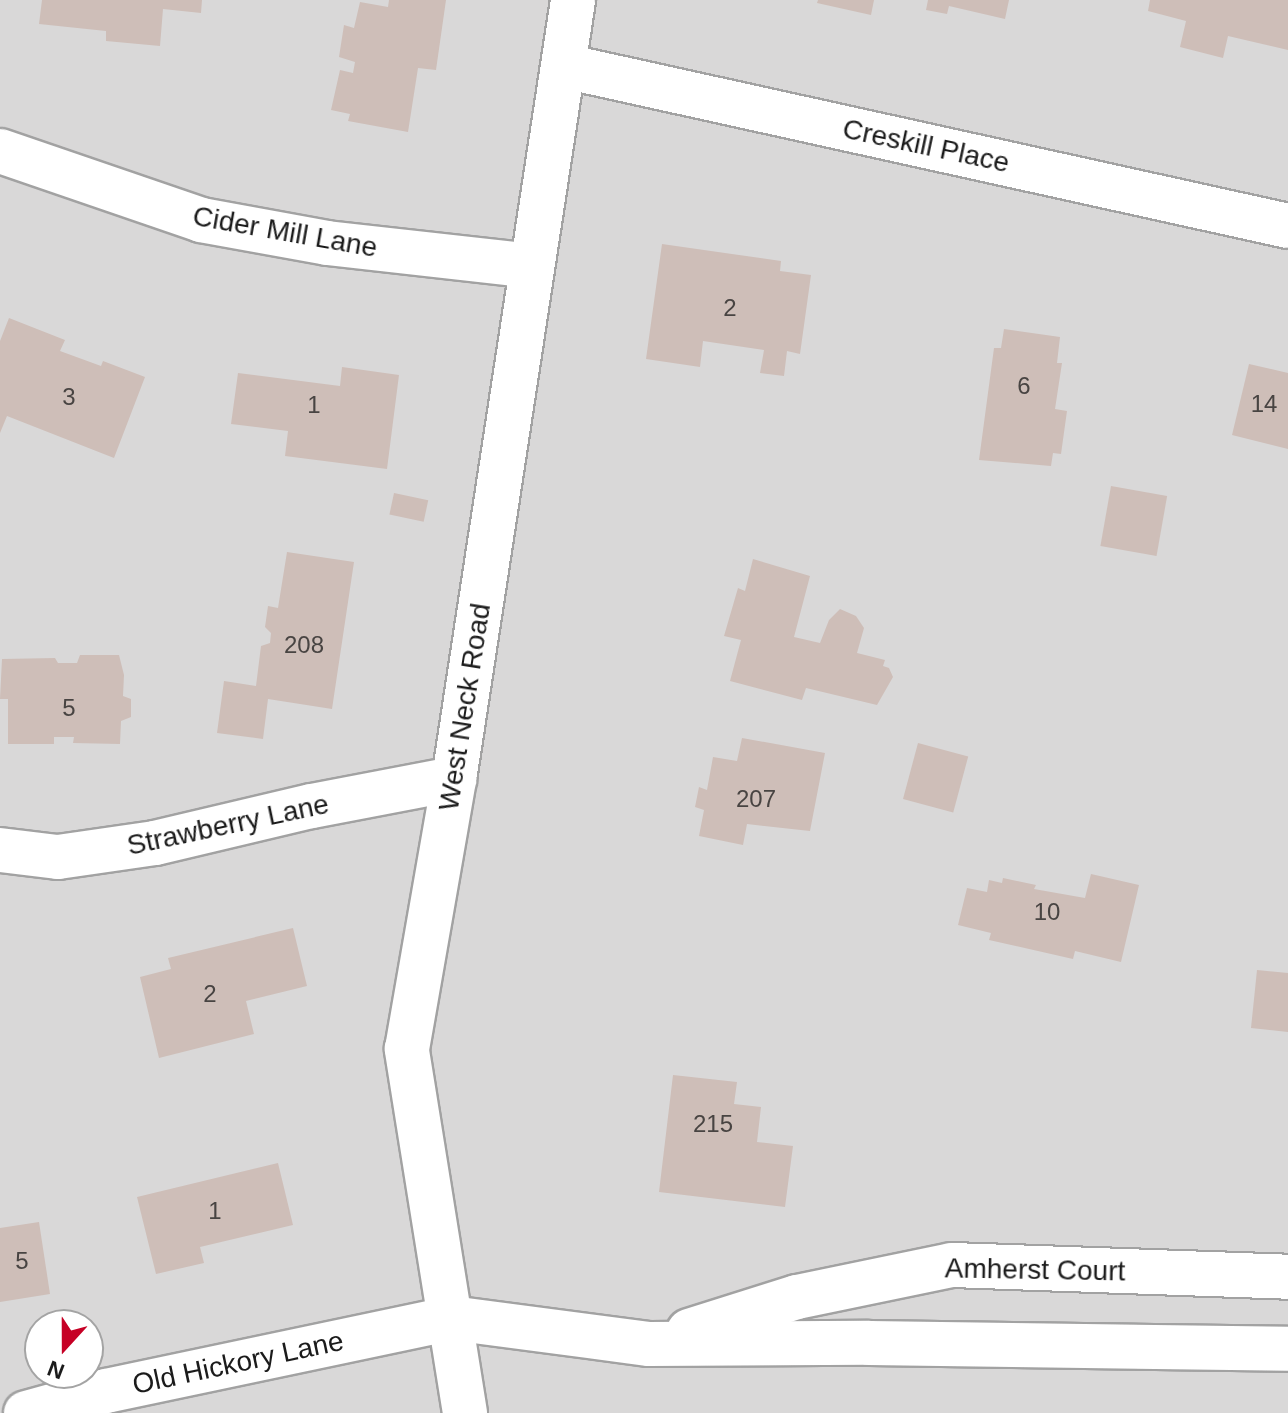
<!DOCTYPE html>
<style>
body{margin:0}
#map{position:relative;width:1288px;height:1413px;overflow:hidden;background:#eee6df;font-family:Arial,sans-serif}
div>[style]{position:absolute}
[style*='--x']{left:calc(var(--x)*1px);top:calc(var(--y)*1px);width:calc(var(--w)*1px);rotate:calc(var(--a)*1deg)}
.residential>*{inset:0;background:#d9d8d8}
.building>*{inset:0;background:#cebeb8;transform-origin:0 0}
.roads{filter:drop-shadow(2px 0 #a2a2a2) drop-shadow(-2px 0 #a2a2a2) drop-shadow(0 2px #a2a2a2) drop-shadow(0 -2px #a2a2a2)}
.minor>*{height:44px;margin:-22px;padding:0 22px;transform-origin:22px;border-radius:22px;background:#fff}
.tertiary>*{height:44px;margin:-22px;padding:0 22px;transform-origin:22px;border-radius:22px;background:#fff}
span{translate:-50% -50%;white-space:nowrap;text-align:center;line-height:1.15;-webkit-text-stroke:6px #fff;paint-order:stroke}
.number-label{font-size:24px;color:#484442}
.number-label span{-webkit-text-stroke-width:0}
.street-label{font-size:28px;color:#1b1b1b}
.north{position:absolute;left:24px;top:1309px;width:80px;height:80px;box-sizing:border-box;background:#fff;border:2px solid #a4a4a4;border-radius:50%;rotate:201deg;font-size:22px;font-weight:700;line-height:32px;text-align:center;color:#1b1b1b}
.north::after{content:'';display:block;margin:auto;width:28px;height:36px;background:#c60025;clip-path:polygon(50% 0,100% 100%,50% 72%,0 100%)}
</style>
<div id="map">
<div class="residential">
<i style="clip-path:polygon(evenodd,0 0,1288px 0,1288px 1413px,0 1413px,0 0,40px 1325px,88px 1325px,88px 1373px,40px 1373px,40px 1325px)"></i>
</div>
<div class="building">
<i style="clip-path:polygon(42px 0,202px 0,201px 13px,163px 9px,160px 46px,106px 41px,106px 31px,39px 24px)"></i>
<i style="clip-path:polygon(389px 0,446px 0,436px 70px,418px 68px,408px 132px,348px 121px,350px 114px,331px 110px,340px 70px,353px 73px,355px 62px,339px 57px,344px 25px,354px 28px,360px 2px,388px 7px)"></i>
<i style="clip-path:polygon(818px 0,874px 0,871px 15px,817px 3px)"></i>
<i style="clip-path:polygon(928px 0,1009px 0,1005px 19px,949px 6px,947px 14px,926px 10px)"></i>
<i style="clip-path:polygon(1150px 0,1288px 0,1288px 50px,1228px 36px,1223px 58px,1180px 47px,1186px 21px,1148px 11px)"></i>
<i style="clip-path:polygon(662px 244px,781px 261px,780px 271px,811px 275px,800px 354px,787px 351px,784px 376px,760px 373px,764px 350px,703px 341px,700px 367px,646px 359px)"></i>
<i style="clip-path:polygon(9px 318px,65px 340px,60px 351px,101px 366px,103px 361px,145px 377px,114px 458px,7px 416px,0 433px,0 341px)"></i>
<i style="clip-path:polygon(1004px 329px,1060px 337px,1057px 363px,1062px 363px,1055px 409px,1067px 411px,1061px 454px,1053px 453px,1051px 466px,979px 460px,994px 348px,1001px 348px)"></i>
<i style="clip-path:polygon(1249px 364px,1288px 373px,1288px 449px,1232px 435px)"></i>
<i style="clip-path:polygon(342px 367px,399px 375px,387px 469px,285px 456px,288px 431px,231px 424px,238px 373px,340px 386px)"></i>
<i style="left:1111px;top:486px;width:57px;height:61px;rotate:10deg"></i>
<i style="left:394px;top:493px;width:35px;height:22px;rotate:12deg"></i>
<i style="clip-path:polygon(287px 552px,354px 562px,332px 709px,268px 699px,263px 739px,217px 733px,224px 681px,256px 686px,261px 646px,270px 643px,271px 633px,265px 627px,268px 606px,278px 608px)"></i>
<i style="clip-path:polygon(753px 559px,810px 576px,794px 637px,820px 643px,829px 620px,840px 609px,856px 616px,864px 628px,857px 653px,885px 660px,883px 666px,889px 668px,893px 677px,877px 705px,806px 688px,802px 700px,730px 681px,741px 640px,724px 636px,738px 588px,745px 591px)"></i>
<i style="clip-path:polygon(80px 655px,119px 655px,124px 675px,123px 696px,131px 699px,131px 717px,121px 721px,120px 744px,73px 743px,74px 737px,54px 737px,54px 744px,8px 744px,8px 699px,0 699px,2px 659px,55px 658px,58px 663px,77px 663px)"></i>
<i style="clip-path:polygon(742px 738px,825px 753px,810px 831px,747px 824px,743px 845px,699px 836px,704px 810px,695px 807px,699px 787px,707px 790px,713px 757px,737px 761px)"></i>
<i style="left:918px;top:743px;width:52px;height:58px;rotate:15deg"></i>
<i style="clip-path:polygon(1091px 874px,1139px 885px,1121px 962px,1075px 951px,1073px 959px,989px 940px,991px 933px,958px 925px,967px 888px,987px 892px,989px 880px,1002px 883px,1003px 878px,1036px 885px,1034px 889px,1085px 898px)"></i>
<i style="clip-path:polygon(293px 928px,307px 986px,246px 1001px,254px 1034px,159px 1058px,140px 977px,171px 969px,168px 958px)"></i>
<i style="clip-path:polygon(1257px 970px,1288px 973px,1288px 1032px,1251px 1028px)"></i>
<i style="clip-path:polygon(673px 1075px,737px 1082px,734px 1104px,761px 1107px,757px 1142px,793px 1146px,785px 1207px,659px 1192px)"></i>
<i style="clip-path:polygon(278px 1163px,293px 1225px,200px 1247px,204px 1263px,156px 1274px,137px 1197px)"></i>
<i style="clip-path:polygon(39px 1222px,50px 1294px,0 1302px,0 1228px)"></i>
</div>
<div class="roads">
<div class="minor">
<i style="--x:564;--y:66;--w:741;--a:12.46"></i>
<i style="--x:0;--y:151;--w:213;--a:18.9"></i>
<i style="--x:201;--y:220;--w:128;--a:10.3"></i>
<i style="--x:327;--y:243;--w:206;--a:6.4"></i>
<i style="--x:0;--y:850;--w:58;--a:6.9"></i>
<i style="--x:58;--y:857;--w:98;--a:-8.2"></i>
<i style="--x:155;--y:843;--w:161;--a:-13.3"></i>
<i style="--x:312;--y:806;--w:145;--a:-10.8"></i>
<i style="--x:689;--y:1331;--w:113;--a:-17.5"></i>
<i style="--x:797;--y:1297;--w:158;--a:-11.7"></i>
<i style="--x:952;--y:1265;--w:336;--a:2"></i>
<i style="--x:26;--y:1413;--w:83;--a:-15.4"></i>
<i style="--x:106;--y:1391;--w:353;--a:-11.9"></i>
<i style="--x:451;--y:1318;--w:200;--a:7.5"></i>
<i style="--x:649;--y:1344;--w:220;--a:-0.3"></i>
<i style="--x:869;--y:1343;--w:419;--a:0.8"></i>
</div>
<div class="tertiary">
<i style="--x:465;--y:1413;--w:369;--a:-99.1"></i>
<i style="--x:407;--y:1049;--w:274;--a:-80.1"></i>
<i style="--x:454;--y:779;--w:788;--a:-81.31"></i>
</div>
</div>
<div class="number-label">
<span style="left:730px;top:308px">2</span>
<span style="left:1024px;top:386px">6</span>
<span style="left:69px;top:397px">3</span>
<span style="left:1264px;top:404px">14</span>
<span style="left:314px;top:405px">1</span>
<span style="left:304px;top:645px">208</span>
<span style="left:69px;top:708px">5</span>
<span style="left:756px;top:799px">207</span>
<span style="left:1047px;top:912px">10</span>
<span style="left:210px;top:994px">2</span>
<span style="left:713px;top:1124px">215</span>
<span style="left:215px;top:1211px">1</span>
<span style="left:22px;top:1261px">5</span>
</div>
<div class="street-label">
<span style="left:926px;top:146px;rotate:12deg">Creskill Place</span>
<span style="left:285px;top:232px;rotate:10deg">Cider Mill Lane</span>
<span style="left:465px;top:707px;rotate:-81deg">West Neck Road</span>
<span style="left:228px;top:825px;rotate:-12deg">Strawberry Lane</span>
<span style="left:1035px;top:1270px;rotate:1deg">Amherst Court</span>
<span style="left:238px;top:1363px;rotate:-12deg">Old Hickory Lane</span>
</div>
<div class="north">N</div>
</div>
